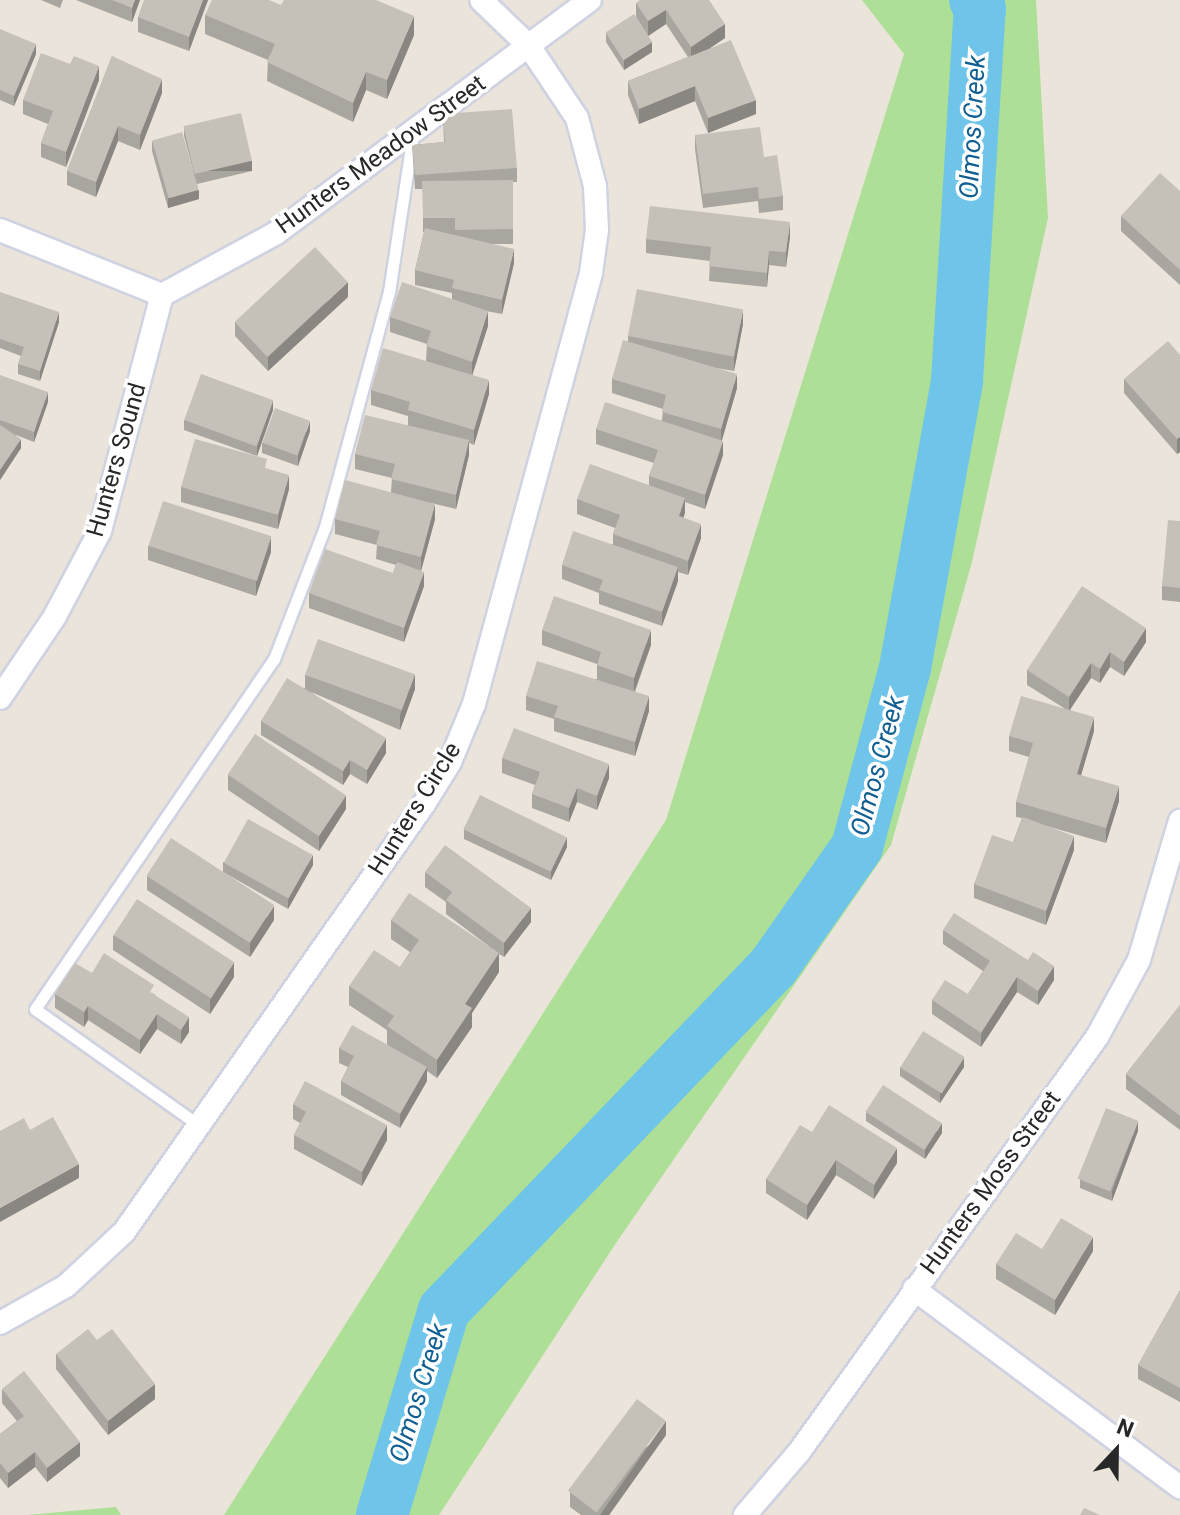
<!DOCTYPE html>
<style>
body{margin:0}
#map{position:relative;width:1180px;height:1515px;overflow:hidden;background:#eae4da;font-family:Roboto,sans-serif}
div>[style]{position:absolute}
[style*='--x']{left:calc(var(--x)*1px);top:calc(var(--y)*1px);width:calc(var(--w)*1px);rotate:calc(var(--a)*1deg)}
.green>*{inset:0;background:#addf97}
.river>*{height:52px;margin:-26px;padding:0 26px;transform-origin:26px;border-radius:26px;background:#6fc4e9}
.roads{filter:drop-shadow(2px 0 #cfd2e1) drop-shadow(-2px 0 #cfd2e1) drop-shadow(0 2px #cfd2e1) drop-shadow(0 -2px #cfd2e1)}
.lane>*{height:11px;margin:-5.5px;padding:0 5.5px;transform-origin:5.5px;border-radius:5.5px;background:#fff}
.street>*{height:22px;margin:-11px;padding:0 11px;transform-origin:11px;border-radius:11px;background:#fff}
.wall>*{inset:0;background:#a9a69f}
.shaded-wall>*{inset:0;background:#8a8782;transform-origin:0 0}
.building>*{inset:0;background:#c5c1b9;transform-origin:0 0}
span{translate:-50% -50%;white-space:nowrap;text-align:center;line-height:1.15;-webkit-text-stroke:7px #fff;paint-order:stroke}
.street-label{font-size:24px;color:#282828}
.water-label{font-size:26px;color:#126092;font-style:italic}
.north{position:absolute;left:1076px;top:1411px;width:80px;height:80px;-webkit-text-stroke:6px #fff;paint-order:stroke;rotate:22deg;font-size:22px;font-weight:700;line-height:32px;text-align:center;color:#282828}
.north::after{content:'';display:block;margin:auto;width:28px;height:36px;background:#282828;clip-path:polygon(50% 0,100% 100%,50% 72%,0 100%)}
</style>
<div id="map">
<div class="green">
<i style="clip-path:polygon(862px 0,1036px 0,1048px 218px,972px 562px,891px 845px,616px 1243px,439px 1515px,224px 1515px,666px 820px,904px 54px)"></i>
<i style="clip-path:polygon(116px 1507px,121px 1515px,27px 1515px)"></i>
</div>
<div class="river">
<i style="--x:382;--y:1515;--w:214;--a:-73.2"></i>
<i style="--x:444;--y:1310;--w:475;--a:-46.2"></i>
<i style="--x:773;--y:967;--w:146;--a:-55"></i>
<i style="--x:857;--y:847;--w:185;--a:-75"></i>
<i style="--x:905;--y:668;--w:292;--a:-79.7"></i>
<i style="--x:957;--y:381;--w:373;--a:-86.5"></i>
<i style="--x:980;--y:9;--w:10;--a:-119"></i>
</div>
<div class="roads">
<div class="lane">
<i style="--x:200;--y:1126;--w:202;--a:-144.7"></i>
<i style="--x:35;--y:1009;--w:424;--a:-55.7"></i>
<i style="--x:274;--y:659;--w:142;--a:-68.9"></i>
<i style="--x:325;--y:527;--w:244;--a:-74.8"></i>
<i style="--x:389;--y:292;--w:160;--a:-81.4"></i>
</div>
<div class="street">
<i style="--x:0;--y:230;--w:175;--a:21.9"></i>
<i style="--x:162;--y:295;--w:130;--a:-28.5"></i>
<i style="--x:276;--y:233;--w:391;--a:-36.6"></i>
<i style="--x:0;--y:698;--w:99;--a:-56.1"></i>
<i style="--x:55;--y:616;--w:96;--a:-62.1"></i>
<i style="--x:100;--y:531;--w:244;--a:-75.3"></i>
<i style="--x:914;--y:1289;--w:332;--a:36.7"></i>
<i style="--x:0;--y:1323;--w:76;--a:-29.3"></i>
<i style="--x:66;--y:1286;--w:79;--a:-43"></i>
<i style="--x:124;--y:1232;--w:523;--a:-54.97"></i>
<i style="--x:424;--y:804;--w:49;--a:-58.2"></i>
<i style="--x:450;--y:762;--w:63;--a:-67.5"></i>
<i style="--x:474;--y:704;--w:447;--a:-74.8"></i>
<i style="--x:591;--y:273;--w:43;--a:-82.1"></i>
<i style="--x:597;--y:230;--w:44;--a:-92.6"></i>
<i style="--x:595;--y:186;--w:70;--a:-104.8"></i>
<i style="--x:577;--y:118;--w:87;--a:-123.7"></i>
<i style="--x:529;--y:46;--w:66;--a:-136.2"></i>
<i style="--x:745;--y:1515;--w:83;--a:-49.4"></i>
<i style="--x:799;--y:1452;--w:511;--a:-54.32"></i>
<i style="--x:1097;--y:1037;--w:88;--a:-61.4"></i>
<i style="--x:1139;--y:960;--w:145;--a:-73.6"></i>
</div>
</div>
<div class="wall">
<i style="clip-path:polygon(41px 0,63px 0,60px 8px)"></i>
<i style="clip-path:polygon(76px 0,140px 0,132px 22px)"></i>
<i style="clip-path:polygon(208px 0,189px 51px,138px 32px,138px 17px)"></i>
<i style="clip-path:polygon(636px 3px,711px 3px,725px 38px,710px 48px,756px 114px,708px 133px,695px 101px,639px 124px,628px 95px,628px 81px,688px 57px,666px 24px,648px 36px,636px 17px)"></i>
<i style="clip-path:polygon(281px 5px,414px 35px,387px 99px,366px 90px,353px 122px,267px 81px,268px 60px,205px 34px,205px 15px)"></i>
<i style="clip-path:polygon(0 29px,36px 54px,14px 106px,0 100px)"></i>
<i style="clip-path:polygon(606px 33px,652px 52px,624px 70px,606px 42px)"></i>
<i style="clip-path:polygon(112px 56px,162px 93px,140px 150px,118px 141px,96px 197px,67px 185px,67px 171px)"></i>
<i style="clip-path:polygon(99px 80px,66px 167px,41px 157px,41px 143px,48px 124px,23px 114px,23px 100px)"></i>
<i style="clip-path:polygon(443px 114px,517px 168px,517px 182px,513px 182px,513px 244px,492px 244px,514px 263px,502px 314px,486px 311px,488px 326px,472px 375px,489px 394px,474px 445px,469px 443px,469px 455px,456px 509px,431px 503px,435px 519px,421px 571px,424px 586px,404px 642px,309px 608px,309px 593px,393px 573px,396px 565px,376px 559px,377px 545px,335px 534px,335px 519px,391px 492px,392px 478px,355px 469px,355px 454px,408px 425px,408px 416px,371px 405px,371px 390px,426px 361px,427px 344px,390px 332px,390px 317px,452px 299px,452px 293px,415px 285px,415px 270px,424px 232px,423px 232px,423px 189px,415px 189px,412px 145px,444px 142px)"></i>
<i style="clip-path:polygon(184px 127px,252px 171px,197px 184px,199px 199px,168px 208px,152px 151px,152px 141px,193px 170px,184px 136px)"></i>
<i style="clip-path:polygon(695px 135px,764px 157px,783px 196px,783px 210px,759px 213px,758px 201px,703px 208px,695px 149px)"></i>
<i style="clip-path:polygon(1180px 191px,1180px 285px,1121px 231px,1121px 216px)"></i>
<i style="clip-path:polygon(790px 237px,786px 267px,769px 265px,767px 287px,709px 281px,710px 261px,646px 253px,646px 239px)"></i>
<i style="clip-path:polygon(0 292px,59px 322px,40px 381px,18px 374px,18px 364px,21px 356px,0 348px)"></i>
<i style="clip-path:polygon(348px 297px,268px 371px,235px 336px,235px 322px)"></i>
<i style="clip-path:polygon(743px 324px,734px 371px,717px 368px,737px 388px,722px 440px,723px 455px,705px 509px,685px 502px,685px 513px,683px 517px,701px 538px,688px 575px,678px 572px,678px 581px,662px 626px,599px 604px,599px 593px,562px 579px,562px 565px,613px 544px,613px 534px,615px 528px,577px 514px,577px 499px,649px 486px,649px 476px,654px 463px,596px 444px,596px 429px,662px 420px,663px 409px,612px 393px,612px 379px,628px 342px,628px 336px)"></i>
<i style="clip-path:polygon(1180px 355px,1180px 452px,1177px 454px,1124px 393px,1124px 379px)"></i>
<i style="clip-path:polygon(0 375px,48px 402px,34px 442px,16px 435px,21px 448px,0 480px)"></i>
<i style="clip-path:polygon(273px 410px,257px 456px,184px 430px,184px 420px)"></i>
<i style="clip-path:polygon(310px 431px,298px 466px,262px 453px,262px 443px)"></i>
<i style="clip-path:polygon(267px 469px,289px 489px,278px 529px,181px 502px,181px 487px)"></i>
<i style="clip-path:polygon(1180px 521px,1180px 602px,1162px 600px,1162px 586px)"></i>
<i style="clip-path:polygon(148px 546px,271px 552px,256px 596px,148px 560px)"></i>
<i style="clip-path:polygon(542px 630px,651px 645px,635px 692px,649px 711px,635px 756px,554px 731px,554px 719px,526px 710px,526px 696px,597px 679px,597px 664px,542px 645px)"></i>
<i style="clip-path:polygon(1146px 642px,1124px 676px,1110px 667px,1100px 683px,1091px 678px,1070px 710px,1094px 731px,1081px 775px,1119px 801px,1106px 843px,1043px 825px,1074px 850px,1046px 925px,974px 898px,974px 884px,1013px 842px,1022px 818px,1016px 817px,1016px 802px,1029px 757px,1009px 751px,1009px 736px,1064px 708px,1027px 685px,1027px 670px)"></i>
<i style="clip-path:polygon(305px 675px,415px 689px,400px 730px,311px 692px,386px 753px,367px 784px,350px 774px,343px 785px,261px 735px,261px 721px,305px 688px)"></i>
<i style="clip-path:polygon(502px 758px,609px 778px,597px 810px,577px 802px,569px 822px,532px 808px,532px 794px,535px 785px,502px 773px)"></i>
<i style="clip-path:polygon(228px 775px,346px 809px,319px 851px,228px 790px)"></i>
<i style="clip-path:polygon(464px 829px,567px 847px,551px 880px,464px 839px)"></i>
<i style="clip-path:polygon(223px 862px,313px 865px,288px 909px,223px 872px)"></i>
<i style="clip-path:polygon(425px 872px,531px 922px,504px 957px,499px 954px,499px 972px,472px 1013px,472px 1027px,437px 1078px,427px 1071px,427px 1081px,400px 1128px,341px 1095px,341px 1081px,348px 1067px,339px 1063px,339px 1048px,387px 1045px,387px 1030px,349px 1005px,349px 986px,400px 967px,410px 952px,391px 939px,391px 920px,490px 947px,446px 914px,446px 902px,425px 887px)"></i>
<i style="clip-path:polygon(147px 876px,274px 920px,250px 957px,147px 890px)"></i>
<i style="clip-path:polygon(943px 930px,1054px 980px,1038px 1005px,1017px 992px,981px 1047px,932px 1014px,932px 1000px,968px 994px,983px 971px,943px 944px)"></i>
<i style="clip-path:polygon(113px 935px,234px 977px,210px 1014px,113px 950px)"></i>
<i style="clip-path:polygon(92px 973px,154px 994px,189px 1032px,181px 1044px,157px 1029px,140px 1054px,88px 1020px,84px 1027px,55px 1008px,55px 994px)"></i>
<i style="clip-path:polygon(1180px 1005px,1180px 1130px,1126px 1089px,1126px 1074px)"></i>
<i style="clip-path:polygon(900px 1067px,964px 1067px,940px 1103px,900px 1076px)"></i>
<i style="clip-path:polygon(293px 1104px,387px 1140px,362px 1186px,294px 1149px,294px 1135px,300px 1123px,293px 1119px)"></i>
<i style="clip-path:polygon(866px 1112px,942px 1133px,925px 1159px,866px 1121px)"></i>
<i style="clip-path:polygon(1138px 1131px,1112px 1201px,1080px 1188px,1080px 1179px)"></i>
<i style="clip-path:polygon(812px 1132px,897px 1163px,874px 1199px,836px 1175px,807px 1220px,766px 1193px,766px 1179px)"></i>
<i style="clip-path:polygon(1042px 1249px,1093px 1251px,1055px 1315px,996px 1279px,996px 1264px)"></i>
<i style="clip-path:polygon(1180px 1290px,1180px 1402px,1138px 1379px,1138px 1365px)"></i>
<i style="clip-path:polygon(97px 1340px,155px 1399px,108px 1435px,56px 1369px,56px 1354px)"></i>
<i style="clip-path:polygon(2px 1389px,80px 1456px,47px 1482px,35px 1467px,8px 1488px,0 1478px,0 1434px,17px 1421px,2px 1403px)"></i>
<i style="clip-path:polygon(666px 1435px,609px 1515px,581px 1515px,570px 1507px,570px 1493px)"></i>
</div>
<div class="shaded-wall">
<i style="clip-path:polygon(135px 0,140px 0,132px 22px,132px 8px)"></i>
<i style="clip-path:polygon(203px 0,208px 0,189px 51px,189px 37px)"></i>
<i style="clip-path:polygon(666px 10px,666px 24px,648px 36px,648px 21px)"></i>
<i style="clip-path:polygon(414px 16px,414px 35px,387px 99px,387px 80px)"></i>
<i style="clip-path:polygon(725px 24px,725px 38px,691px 61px,691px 47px)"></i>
<i style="clip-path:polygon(652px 42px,652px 52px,624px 70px,624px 60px)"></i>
<i style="clip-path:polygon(36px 44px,36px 54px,14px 106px,14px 96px)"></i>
<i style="clip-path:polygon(99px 66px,99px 80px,66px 167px,66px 152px)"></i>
<i style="clip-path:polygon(366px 72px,366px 90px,353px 122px,353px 103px)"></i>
<i style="clip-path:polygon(162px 79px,162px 93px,140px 150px,140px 135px)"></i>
<i style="clip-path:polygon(695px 86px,695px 101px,639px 124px,639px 109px)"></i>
<i style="clip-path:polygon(756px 100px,756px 114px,708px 133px,708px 118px)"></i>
<i style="clip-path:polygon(118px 126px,118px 141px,96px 197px,96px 182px)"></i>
<i style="left:252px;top:161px;width:10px;height:57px;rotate:90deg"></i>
<i style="clip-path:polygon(199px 190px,199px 199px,168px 208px,168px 198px)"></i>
<i style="clip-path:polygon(790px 222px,790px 237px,786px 267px,786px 252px)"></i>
<i style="clip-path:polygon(514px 249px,514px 263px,502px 314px,502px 300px)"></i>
<i style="clip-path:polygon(769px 251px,769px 265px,767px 287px,767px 273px)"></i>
<i style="clip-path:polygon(348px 282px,348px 297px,268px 371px,268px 357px)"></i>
<i style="clip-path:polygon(743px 310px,743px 324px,734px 371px,734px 357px)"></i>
<i style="clip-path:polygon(488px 311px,488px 326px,472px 376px,472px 362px)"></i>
<i style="clip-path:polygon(59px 312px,59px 322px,40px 381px,40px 371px)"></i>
<i style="clip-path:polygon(737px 374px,737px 388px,721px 443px,721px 429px)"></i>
<i style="clip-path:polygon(489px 380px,489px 394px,474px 445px,474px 430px)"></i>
<i style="clip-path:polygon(48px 392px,48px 402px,34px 442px,34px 432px)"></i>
<i style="clip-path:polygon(273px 400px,273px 410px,257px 456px,257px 446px)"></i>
<i style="clip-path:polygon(310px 421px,310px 431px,298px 466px,298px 456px)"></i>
<i style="clip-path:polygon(1180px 437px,1180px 452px,1177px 454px,1177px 439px)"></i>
<i style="clip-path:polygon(21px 439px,21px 448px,0 480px,0 470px)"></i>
<i style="clip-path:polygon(469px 440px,469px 455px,456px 509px,456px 495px)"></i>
<i style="clip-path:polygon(723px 441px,723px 455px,705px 509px,705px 495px)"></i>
<i style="clip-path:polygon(289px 475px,289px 489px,278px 529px,278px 515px)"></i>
<i style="clip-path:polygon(685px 498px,685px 513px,679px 530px,679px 516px)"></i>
<i style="clip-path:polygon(435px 504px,435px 519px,421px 571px,421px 557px)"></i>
<i style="clip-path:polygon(701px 524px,701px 538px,688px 575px,688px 561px)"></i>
<i style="clip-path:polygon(271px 537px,271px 552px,256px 596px,256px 581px)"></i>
<i style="clip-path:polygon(678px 567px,678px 581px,662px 626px,662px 612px)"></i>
<i style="clip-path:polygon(424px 572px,424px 586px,404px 642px,404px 628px)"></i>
<i style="clip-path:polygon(1146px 628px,1146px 642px,1124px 676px,1124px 662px)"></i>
<i style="clip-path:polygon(651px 630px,651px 645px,634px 692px,634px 678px)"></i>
<i style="clip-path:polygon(1110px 652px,1110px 667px,1100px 683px,1100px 669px)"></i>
<i style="clip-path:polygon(1091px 663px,1091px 678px,1069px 711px,1069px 697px)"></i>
<i style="clip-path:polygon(415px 674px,415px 689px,400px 730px,400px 715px)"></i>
<i style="clip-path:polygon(649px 696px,649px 711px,635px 756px,635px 742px)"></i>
<i style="clip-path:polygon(1094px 717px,1094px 731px,1077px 789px,1077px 774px)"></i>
<i style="clip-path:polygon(386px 738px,386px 753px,367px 784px,367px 770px)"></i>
<i style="clip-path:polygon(350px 760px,350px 774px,343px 785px,343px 771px)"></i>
<i style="clip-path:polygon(609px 764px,609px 778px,597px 810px,597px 796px)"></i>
<i style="clip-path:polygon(1119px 786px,1119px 801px,1106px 843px,1106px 828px)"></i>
<i style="clip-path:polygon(577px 788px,577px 802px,569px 822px,569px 808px)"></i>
<i style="clip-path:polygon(346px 795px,346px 809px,319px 851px,319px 836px)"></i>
<i style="clip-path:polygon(1074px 836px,1074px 850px,1046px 925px,1046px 911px)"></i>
<i style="clip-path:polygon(567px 837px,567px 847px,551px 880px,551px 871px)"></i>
<i style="clip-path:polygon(313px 855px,313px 865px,288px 909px,288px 899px)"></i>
<i style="clip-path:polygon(274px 906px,274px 920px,250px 957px,250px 943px)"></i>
<i style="clip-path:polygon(531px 908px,531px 922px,504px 957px,504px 943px)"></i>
<i style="clip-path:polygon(499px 953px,499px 972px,472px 1013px,472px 1027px,437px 1078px,437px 1060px,465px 1004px)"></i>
<i style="clip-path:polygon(234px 962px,234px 977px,210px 1014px,210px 1000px)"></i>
<i style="clip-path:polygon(1054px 966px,1054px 980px,1038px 1005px,1038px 991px)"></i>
<i style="clip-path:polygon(1017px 977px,1017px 992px,981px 1047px,981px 1033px)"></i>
<i style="clip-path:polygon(88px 1006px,88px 1020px,84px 1027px,84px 1012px)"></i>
<i style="clip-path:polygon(157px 1014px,157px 1029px,140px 1054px,140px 1040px)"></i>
<i style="clip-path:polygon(189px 1017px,189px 1032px,181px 1044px,181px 1030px)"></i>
<i style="clip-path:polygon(964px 1057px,964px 1067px,940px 1103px,940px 1093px)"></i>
<i style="clip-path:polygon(427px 1067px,427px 1081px,400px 1128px,400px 1114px)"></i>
<i style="clip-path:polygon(1138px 1121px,1138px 1131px,1112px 1201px,1112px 1191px)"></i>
<i style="clip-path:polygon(942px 1123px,942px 1133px,925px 1159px,925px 1150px)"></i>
<i style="clip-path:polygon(387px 1125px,387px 1140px,362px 1186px,362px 1172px)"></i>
<i style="clip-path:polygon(897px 1148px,897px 1163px,874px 1199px,874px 1185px)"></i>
<i style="clip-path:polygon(836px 1160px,836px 1175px,807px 1220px,807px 1205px)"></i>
<i style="clip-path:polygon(79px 1164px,79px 1178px,0 1222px,0 1208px)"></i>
<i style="clip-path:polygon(1093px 1237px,1093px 1251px,1055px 1315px,1055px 1300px)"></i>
<i style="clip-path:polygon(155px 1384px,155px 1399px,108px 1435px,108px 1421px)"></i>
<i style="clip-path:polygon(666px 1421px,666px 1435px,609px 1515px,600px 1515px)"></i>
<i style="clip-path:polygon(80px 1442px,80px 1456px,47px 1482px,47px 1468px)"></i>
<i style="clip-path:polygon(35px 1452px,35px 1467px,8px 1488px,8px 1473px)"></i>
</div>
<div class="building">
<i style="clip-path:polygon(112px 0,135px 0,132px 8px)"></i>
<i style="clip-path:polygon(144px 0,203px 0,189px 37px,138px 17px)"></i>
<i style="clip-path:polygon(212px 0,269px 0,281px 5px,284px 0,376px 0,414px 16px,387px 80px,366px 72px,353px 103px,267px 62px,275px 44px,205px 15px)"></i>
<i style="clip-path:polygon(640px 0,709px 0,725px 24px,691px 47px,666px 10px,648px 21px,636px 3px)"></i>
<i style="left:634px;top:14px;width:33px;height:34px;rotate:57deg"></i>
<i style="clip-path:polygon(0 29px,36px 44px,14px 96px,0 90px)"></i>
<i style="clip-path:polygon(731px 40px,756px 100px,708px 118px,695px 86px,639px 109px,628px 81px)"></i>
<i style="clip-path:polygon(41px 53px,70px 64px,74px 56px,99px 66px,66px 152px,41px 143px,53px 111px,23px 100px)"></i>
<i style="clip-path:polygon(112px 56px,162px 79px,140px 135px,118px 126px,96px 182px,67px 171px)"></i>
<i style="clip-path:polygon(512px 109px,517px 168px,415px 175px,412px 145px,445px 142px,443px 114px)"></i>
<i style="left:241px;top:113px;width:49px;height:59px;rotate:77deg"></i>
<i style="clip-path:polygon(760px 127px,764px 157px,777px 155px,783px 196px,759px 199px,758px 187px,703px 194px,695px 135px)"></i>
<i style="left:182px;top:132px;width:60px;height:31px;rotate:74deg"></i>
<i style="clip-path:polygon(1160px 173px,1180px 191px,1180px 270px,1121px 216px)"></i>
<i style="clip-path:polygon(513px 180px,513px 229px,455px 230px,455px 218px,423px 218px,422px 181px)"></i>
<i style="clip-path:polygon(650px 206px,790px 222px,786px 252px,769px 251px,767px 273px,709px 266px,711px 247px,646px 239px)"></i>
<i style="clip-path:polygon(425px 228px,514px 249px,502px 300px,452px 288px,454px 280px,415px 270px)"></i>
<i style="left:315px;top:247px;width:48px;height:110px;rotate:47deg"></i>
<i style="clip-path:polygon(402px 282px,488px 311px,472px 362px,426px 346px,431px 331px,390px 317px)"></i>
<i style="left:637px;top:289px;width:108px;height:48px;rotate:11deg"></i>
<i style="clip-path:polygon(0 292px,59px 312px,40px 371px,18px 364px,24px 347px,0 339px)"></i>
<i style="clip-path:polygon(623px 340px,737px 374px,721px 429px,662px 412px,666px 395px,612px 379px)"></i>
<i style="clip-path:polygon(1168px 341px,1180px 355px,1180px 437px,1177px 439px,1124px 379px)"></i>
<i style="clip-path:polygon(383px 348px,489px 380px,474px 430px,408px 410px,410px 402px,371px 390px)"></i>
<i style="left:201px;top:374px;width:77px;height:49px;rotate:20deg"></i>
<i style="clip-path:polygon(0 375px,48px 392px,34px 432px,0 420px)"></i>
<i style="clip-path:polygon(605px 402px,723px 441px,705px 495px,649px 476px,658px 450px,596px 429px)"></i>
<i style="left:275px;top:408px;width:37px;height:37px;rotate:20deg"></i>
<i style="clip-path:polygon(365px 415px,469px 440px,456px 495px,391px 479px,395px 464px,355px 454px)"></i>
<i style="clip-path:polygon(0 425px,21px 439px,0 470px)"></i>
<i style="clip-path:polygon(195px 439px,267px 459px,265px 468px,289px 475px,278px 515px,181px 487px)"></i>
<i style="clip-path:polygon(590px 464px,685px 498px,679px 516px,701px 524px,688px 561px,613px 534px,620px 515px,577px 499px)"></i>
<i style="clip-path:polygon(345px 480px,435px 504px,421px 557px,376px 545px,380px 531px,335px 519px)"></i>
<i style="left:163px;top:501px;width:114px;height:47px;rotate:18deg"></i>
<i style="clip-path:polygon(1168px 520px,1180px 521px,1180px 588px,1162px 586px)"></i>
<i style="clip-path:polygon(573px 531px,678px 567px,662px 612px,599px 590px,603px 580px,562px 565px)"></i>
<i style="clip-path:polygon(325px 549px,393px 573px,397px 562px,424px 572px,404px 628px,309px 593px)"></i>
<i style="clip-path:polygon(1082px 586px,1146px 628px,1124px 662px,1110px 652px,1100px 669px,1091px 663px,1069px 697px,1027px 670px)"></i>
<i style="clip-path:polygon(554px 596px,651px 630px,634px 678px,597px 665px,601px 652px,542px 630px)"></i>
<i style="left:318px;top:639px;width:103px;height:38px;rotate:20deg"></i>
<i style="clip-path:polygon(537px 661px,649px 696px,635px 742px,554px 717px,558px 706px,526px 696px)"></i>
<i style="clip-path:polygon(287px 678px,386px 738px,367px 770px,350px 760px,343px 771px,261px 721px)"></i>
<i style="clip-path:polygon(1021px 696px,1094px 717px,1077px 774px,1119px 786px,1106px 828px,1016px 802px,1033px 743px,1009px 736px)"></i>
<i style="clip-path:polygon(514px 728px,609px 764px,597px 796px,577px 788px,569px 808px,532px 794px,540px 772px,502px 758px)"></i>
<i style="left:255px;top:734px;width:110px;height:49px;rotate:34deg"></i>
<i style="left:480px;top:795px;width:97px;height:38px;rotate:26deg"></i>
<i style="clip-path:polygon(1023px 817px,1074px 836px,1046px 911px,974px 884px,992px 835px,1013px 842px)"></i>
<i style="left:248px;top:819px;width:74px;height:50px;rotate:29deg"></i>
<i style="left:171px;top:838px;width:123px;height:45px;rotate:33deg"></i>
<i style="clip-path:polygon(445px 845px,531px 908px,504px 943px,446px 900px,452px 892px,425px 872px)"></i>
<i style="clip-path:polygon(409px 893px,499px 953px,465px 1004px,472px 1008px,437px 1060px,387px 1026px,394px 1016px,349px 986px,374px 950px,400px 967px,419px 940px,391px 920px)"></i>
<i style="left:137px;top:899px;width:116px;height:43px;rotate:33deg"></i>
<i style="clip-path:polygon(954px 913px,1028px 960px,1033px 952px,1054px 966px,1038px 991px,1017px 977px,981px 1033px,932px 1000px,945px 980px,968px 994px,990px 961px,943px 930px)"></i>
<i style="clip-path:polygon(104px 953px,154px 985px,150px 992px,189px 1017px,181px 1030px,157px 1014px,140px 1040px,88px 1006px,84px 1012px,55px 994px,75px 963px,92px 973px)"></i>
<i style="clip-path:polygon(1180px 1005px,1180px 1116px,1126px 1074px)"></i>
<i style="clip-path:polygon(352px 1025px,427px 1067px,400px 1114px,341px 1081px,354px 1056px,339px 1048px)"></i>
<i style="left:923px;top:1031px;width:49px;height:43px;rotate:32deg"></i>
<i style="clip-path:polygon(305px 1081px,387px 1125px,362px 1172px,294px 1135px,306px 1112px,293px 1104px)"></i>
<i style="left:883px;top:1085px;width:70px;height:32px;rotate:33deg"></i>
<i style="clip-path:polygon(829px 1105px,897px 1148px,874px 1185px,836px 1160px,807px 1205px,766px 1179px,800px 1125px,812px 1132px)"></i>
<i style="left:1106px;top:1108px;width:35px;height:76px;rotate:22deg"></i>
<i style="clip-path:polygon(53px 1117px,79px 1164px,0 1208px,0 1131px,24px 1118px,30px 1130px)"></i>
<i style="clip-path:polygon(1061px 1218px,1093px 1237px,1055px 1300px,996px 1264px,1016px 1233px,1042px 1249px)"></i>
<i style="clip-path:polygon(1180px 1290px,1180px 1388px,1138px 1365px)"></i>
<i style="clip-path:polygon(88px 1329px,97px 1340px,112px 1329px,155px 1384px,108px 1421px,56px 1354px)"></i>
<i style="clip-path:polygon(24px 1371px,80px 1442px,47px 1468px,35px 1452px,8px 1473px,0 1463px,0 1434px,24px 1416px,2px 1389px)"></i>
<i style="left:637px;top:1399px;width:36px;height:115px;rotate:37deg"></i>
<i style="clip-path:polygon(1084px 1508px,1100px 1515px,1080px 1515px)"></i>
</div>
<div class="street-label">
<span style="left:381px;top:155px;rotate:-36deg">Hunters Meadow Street</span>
<span style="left:117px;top:460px;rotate:-74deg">Hunters Sound</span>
<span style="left:415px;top:809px;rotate:-58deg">Hunters Circle</span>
<span style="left:991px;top:1183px;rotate:-54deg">Hunters Moss Street</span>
</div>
<div class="water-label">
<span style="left:973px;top:127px;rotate:-87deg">Olmos Creek</span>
<span style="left:878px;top:766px;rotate:-75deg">Olmos Creek</span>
<span style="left:419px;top:1393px;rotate:-73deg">Olmos Creek</span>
</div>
<div class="north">N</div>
</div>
